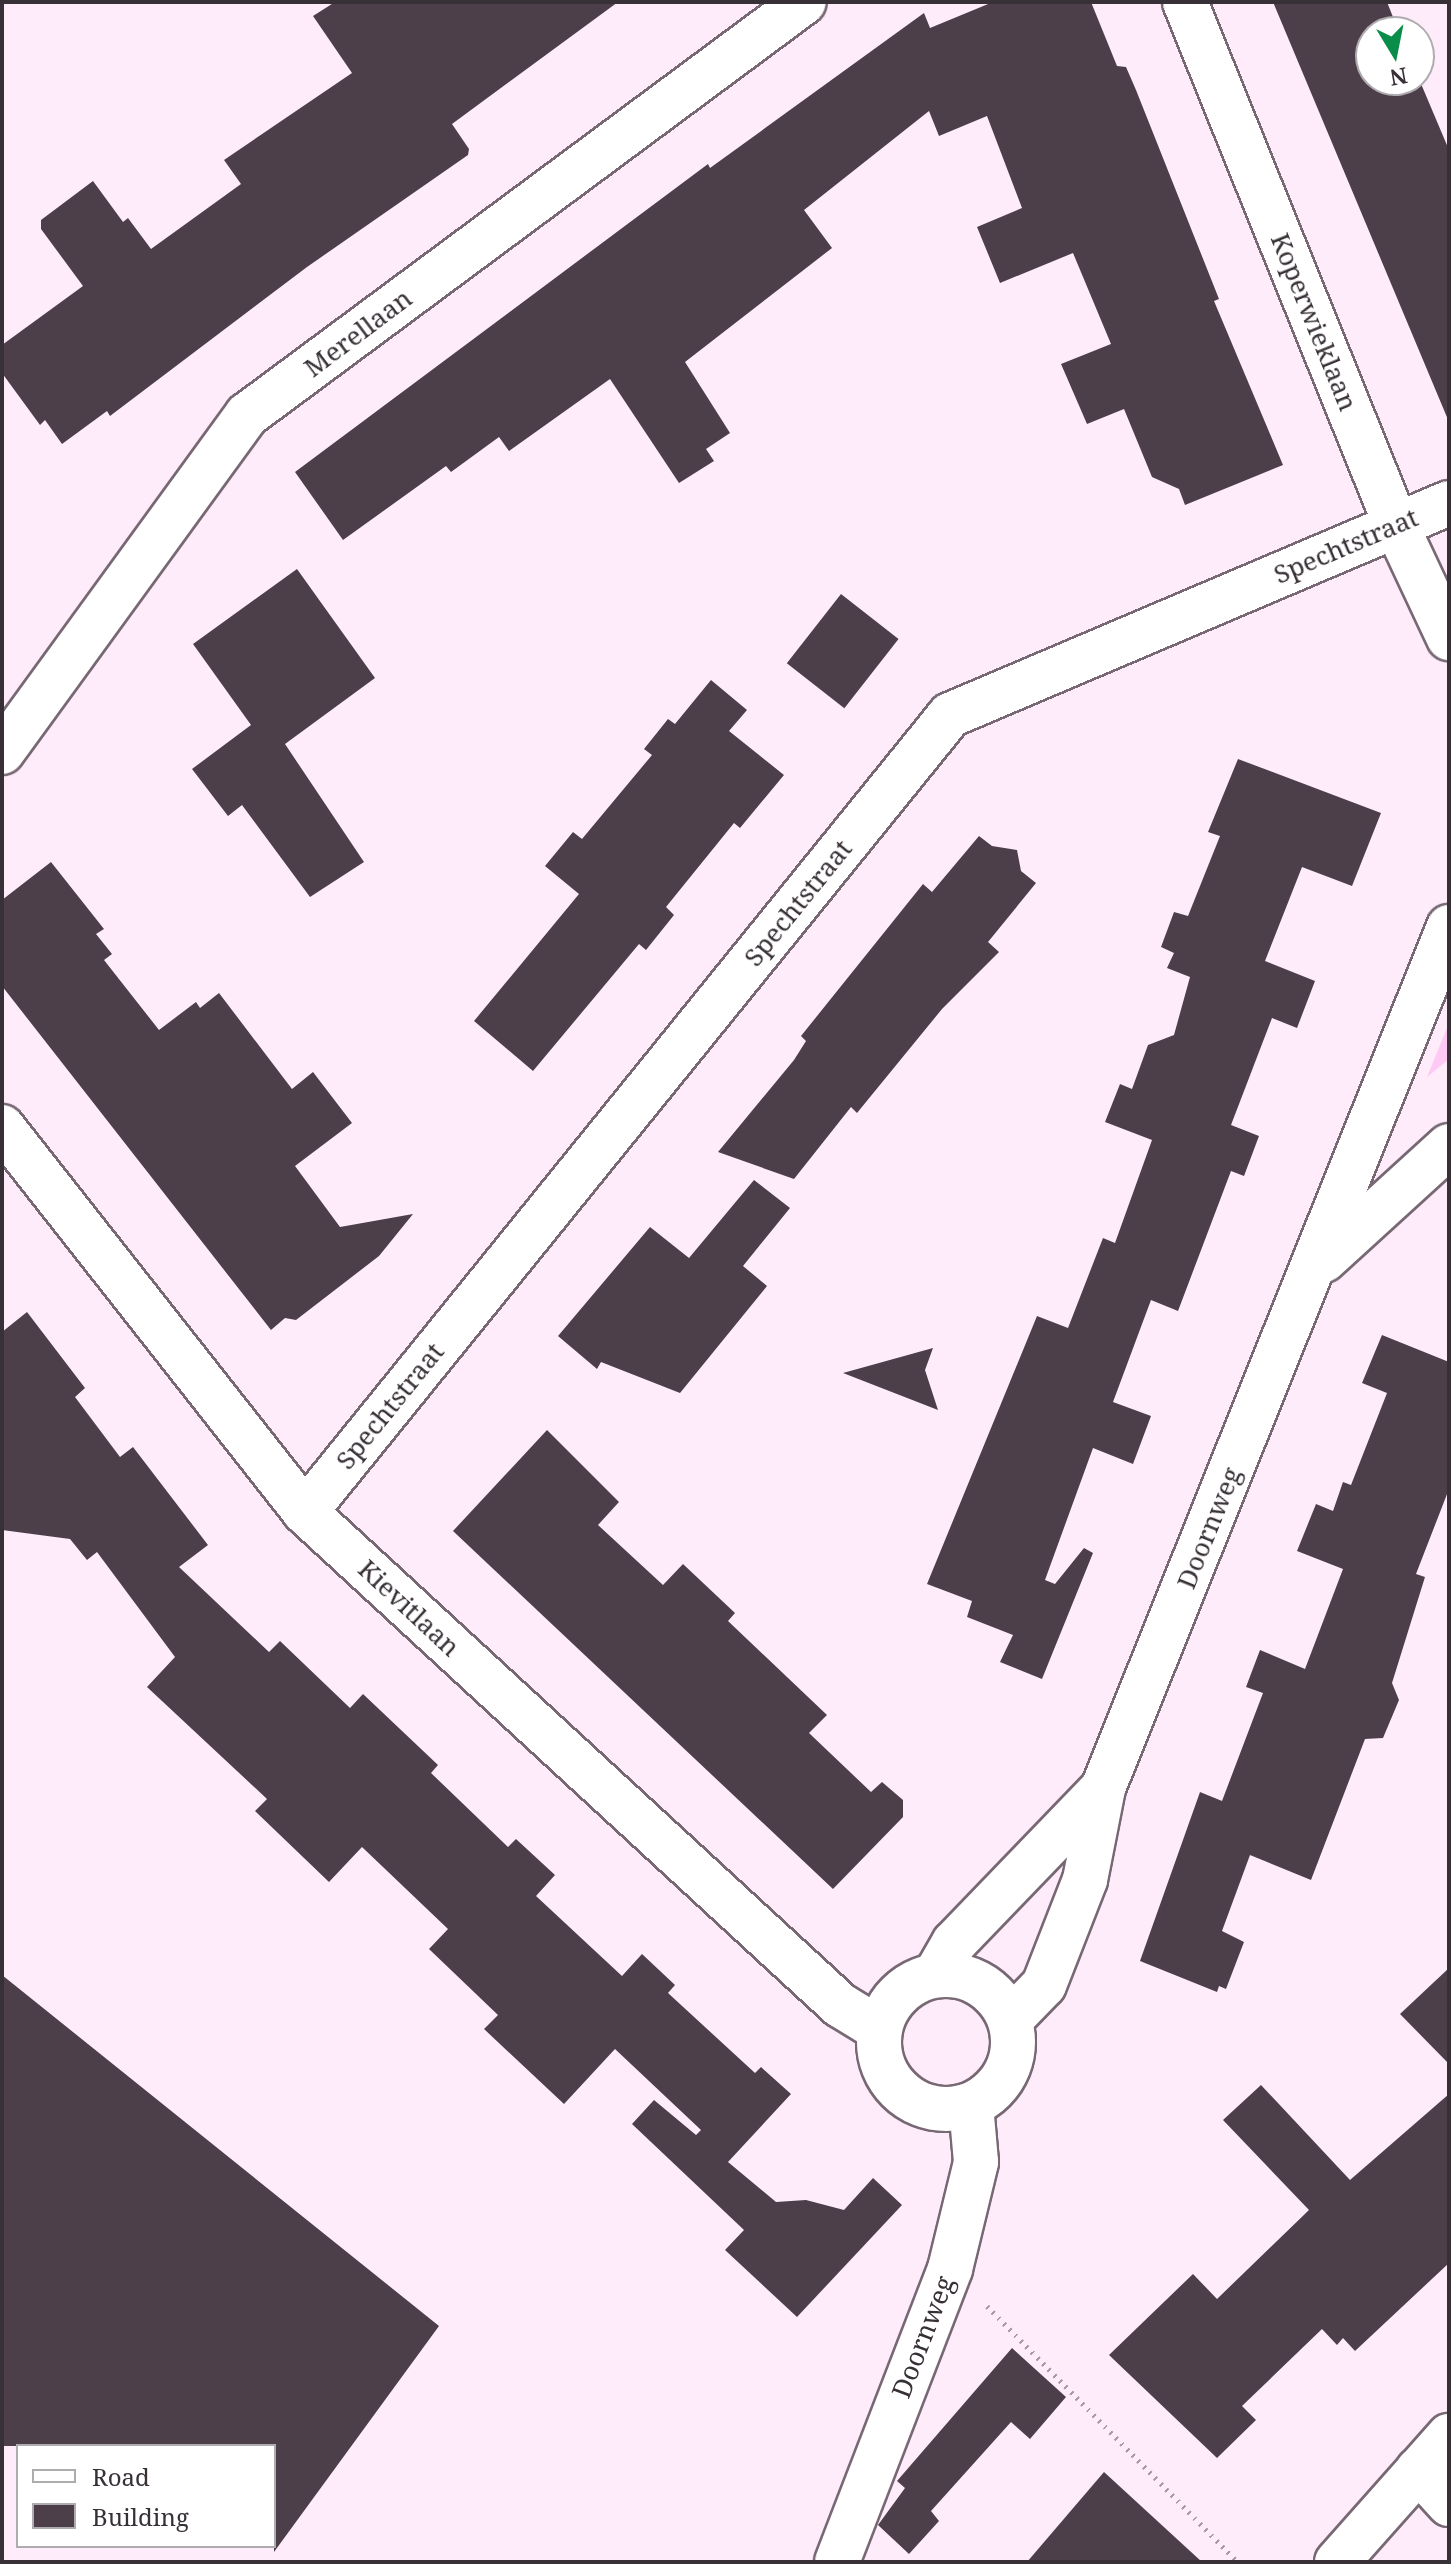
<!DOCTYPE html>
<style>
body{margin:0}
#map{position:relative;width:1451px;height:2564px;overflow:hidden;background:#feecfb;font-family:"Noto Serif",serif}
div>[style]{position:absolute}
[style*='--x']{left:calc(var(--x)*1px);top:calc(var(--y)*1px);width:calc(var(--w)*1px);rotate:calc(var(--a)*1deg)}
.green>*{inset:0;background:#fec9f4}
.building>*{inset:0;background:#4d3f4a;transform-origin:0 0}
.path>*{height:5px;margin-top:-2.5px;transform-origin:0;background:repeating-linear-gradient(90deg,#a89ba6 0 2px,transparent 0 8px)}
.roads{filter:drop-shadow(2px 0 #776874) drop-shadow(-2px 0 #776874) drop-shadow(0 2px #776874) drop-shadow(0 -2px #776874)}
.minor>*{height:44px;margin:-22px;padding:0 22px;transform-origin:22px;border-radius:22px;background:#fff}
.minor>.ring{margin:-22px;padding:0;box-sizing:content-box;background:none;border:44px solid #fff;border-radius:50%}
.major>*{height:44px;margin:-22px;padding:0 22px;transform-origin:22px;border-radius:22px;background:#fff}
span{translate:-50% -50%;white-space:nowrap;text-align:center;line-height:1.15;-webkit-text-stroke:8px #fff;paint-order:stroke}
.street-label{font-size:26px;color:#373036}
.frame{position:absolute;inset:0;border:4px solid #373036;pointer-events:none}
.legend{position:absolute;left:16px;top:2444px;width:260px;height:104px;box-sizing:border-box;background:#fff;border:2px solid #afacaf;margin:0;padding:10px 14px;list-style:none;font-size:24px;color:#373036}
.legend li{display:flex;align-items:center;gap:16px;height:40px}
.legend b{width:40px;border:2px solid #afacaf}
.north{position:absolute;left:1355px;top:16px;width:80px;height:80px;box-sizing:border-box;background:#fff;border:2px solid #afacaf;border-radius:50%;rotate:170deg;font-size:22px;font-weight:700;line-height:32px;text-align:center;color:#373036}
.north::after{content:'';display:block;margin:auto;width:28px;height:36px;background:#0a8d49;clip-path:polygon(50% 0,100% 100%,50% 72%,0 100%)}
</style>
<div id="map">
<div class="green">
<i style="clip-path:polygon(1449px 1023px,1449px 1059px,1427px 1077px)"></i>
</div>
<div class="building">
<i style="clip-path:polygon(335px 2px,618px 2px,452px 124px,469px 149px,468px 155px,307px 267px,110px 416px,107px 411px,62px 444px,45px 420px,40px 425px,2px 373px,2px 345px,83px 286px,41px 229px,41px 220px,93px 181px,123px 222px,128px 218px,151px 249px,241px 184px,224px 160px,352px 73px,313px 16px)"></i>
<i style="clip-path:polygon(993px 2px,1091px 2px,1117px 66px,1126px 67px,1136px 90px,1219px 299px,1214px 301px,1283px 465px,1185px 505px,1179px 489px,1152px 477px,1124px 409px,1087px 424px,1061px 364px,1111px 344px,1073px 253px,1000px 283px,977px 227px,1022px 208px,987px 116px,939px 136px,929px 111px,804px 210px,832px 248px,685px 362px,730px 433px,706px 449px,714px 461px,679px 483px,610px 379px,509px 451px,499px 437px,451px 472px,446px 466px,343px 540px,295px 472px,708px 164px,710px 168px,924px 13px,930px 28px)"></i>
<i style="clip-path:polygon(1273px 2px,1387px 2px,1399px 32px,1371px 32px,1371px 80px,1419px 79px,1449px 150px,1449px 422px)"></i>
<i style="clip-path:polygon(297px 569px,375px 678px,285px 744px,364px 862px,310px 897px,242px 805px,228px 816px,192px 769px,251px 725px,193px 644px)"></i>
<i style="left:841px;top:594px;width:73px;height:88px;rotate:38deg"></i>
<i style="clip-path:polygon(711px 680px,747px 710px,729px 731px,784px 775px,740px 828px,734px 823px,666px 907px,674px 915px,646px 950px,639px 944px,533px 1071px,474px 1021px,579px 894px,545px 866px,573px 832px,582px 839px,652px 755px,644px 749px,668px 719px,675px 724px)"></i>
<i style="clip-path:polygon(1238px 759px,1381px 813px,1352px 886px,1302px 867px,1265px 961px,1315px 981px,1297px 1028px,1272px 1018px,1231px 1125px,1259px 1136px,1244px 1176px,1231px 1171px,1178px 1311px,1151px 1300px,1113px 1402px,1151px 1416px,1133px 1464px,1093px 1448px,1045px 1580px,1055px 1584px,1084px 1548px,1093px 1553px,1042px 1679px,1000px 1662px,1013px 1635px,967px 1617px,972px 1601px,927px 1584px,1037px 1316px,1068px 1328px,1103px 1238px,1115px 1243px,1152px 1140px,1105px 1122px,1120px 1084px,1132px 1089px,1148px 1045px,1174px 1035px,1190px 977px,1167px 968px,1174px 953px,1161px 947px,1174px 912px,1188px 916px,1220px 836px,1208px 832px)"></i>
<i style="clip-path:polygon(979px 836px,992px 846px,1017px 850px,1021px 871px,1036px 883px,988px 942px,999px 952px,942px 1009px,857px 1113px,851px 1107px,794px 1179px,718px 1152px,794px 1060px,806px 1041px,801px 1036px,923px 884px,932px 892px)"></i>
<i style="clip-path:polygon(51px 862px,104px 929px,96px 934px,112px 954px,104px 960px,159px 1030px,196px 1002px,200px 1008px,219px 993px,292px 1089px,313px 1072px,352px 1123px,295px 1166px,340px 1227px,413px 1214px,379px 1256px,296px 1320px,285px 1318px,271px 1330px,2px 986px,2px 900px)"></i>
<i style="clip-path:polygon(754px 1180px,790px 1208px,743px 1266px,767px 1286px,680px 1393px,601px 1362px,597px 1369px,558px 1336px,650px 1227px,689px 1258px)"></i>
<i style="clip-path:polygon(27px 1312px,85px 1388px,75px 1397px,120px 1457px,133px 1447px,208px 1545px,179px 1567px,269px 1652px,280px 1641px,350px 1708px,363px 1694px,438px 1765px,431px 1773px,508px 1847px,516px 1839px,555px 1875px,536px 1896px,622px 1976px,642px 1954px,675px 1985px,668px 1993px,755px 2073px,761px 2067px,791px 2094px,728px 2162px,776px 2202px,806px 2200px,844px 2210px,873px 2178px,902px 2205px,797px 2317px,725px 2250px,744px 2230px,632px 2124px,654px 2100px,696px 2135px,701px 2130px,615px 2049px,564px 2104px,484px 2029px,498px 2015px,429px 1949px,448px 1929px,362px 1847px,329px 1882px,255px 1811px,267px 1799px,147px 1687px,175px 1657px,97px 1552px,87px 1560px,70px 1539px,2px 1530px,2px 1332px)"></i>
<i style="clip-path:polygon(1382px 1335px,1449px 1362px,1449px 1489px,1416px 1574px,1425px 1577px,1392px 1683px,1399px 1700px,1383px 1738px,1365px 1739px,1311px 1880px,1250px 1855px,1222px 1931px,1244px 1942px,1226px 1989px,1219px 1986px,1217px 1992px,1140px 1961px,1200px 1792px,1222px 1801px,1263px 1693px,1246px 1687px,1260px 1650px,1305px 1669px,1343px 1569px,1297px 1551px,1316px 1504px,1333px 1511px,1343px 1482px,1351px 1485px,1387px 1393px,1362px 1383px)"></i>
<i style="clip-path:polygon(933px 1348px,925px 1370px,938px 1410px,843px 1373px)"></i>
<i style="clip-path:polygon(547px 1430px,619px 1502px,598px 1525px,663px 1585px,683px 1564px,735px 1613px,728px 1621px,827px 1715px,809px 1733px,871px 1792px,882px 1782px,903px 1800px,903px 1817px,833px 1889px,453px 1531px)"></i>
<i style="clip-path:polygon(1449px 1968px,1449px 2064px,1400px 2014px)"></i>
<i style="clip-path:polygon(2px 1975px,439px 2326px,274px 2552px,274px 2446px,2px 2446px)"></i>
<i style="clip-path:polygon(1261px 2085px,1350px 2180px,1449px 2094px,1449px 2263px,1355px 2351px,1343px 2338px,1337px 2345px,1322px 2329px,1242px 2406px,1256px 2420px,1217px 2458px,1109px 2355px,1193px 2274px,1217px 2299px,1309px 2210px,1223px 2120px)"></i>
<i style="clip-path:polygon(1012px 2348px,1066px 2397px,1030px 2439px,1011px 2422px,931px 2511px,939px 2521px,909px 2554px,878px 2525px,905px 2488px,897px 2481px)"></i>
<i style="clip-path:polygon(1104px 2472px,1202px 2562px,1027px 2562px)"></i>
</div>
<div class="path">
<i style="--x:987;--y:2306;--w:359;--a:45.6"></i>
</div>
<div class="roads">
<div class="minor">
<i style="--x:1185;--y:2;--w:564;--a:68.03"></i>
<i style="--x:1396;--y:525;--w:125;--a:64.9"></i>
<i style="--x:2;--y:752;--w:417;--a:-54"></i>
<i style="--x:247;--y:415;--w:693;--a:-36.56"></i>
<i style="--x:2;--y:1127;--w:490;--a:51.8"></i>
<i style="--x:305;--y:1512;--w:728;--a:42.66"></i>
<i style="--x:840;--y:2005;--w:46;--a:31.6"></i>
<i style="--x:1324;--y:1260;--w:169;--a:-42.4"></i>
<i style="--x:305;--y:1512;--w:1025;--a:-51.02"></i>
<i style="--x:950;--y:715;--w:542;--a:-23.02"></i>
<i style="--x:936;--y:1974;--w:36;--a:-60"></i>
<i style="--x:954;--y:1943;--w:215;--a:-46.1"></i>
<i class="ring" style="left:879px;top:1975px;width:90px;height:90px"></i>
<i style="--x:1011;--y:2019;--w:47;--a:-45.9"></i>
<i style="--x:1044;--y:1985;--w:113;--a:-68.7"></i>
<i style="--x:1085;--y:1880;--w:94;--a:-78.9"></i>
<i style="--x:1103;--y:1788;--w:928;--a:-68.11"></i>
<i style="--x:1418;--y:2470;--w:46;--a:47.6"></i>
<i style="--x:837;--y:2562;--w:314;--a:-68.9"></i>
<i style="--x:950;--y:2269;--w:110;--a:-76.3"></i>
<i style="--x:976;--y:2162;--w:57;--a:-95"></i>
</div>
<div class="major">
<i style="--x:1337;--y:2562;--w:169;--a:-48.4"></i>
</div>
</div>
<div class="street-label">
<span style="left:1314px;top:322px;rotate:68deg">Koperwieklaan</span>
<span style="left:358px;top:333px;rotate:-37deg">Merellaan</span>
<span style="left:1346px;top:546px;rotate:-23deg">Spechtstraat</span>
<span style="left:798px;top:903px;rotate:-51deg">Spechtstraat</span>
<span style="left:390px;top:1406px;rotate:-51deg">Spechtstraat</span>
<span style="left:1209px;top:1528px;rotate:-68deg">Doornweg</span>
<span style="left:409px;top:1608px;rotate:43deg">Kievitlaan</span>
<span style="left:923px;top:2337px;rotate:-69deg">Doornweg</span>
</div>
<div class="frame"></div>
<ul class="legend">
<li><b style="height:10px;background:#fff"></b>Road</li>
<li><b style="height:22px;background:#4d3f4a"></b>Building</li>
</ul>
<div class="north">N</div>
</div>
